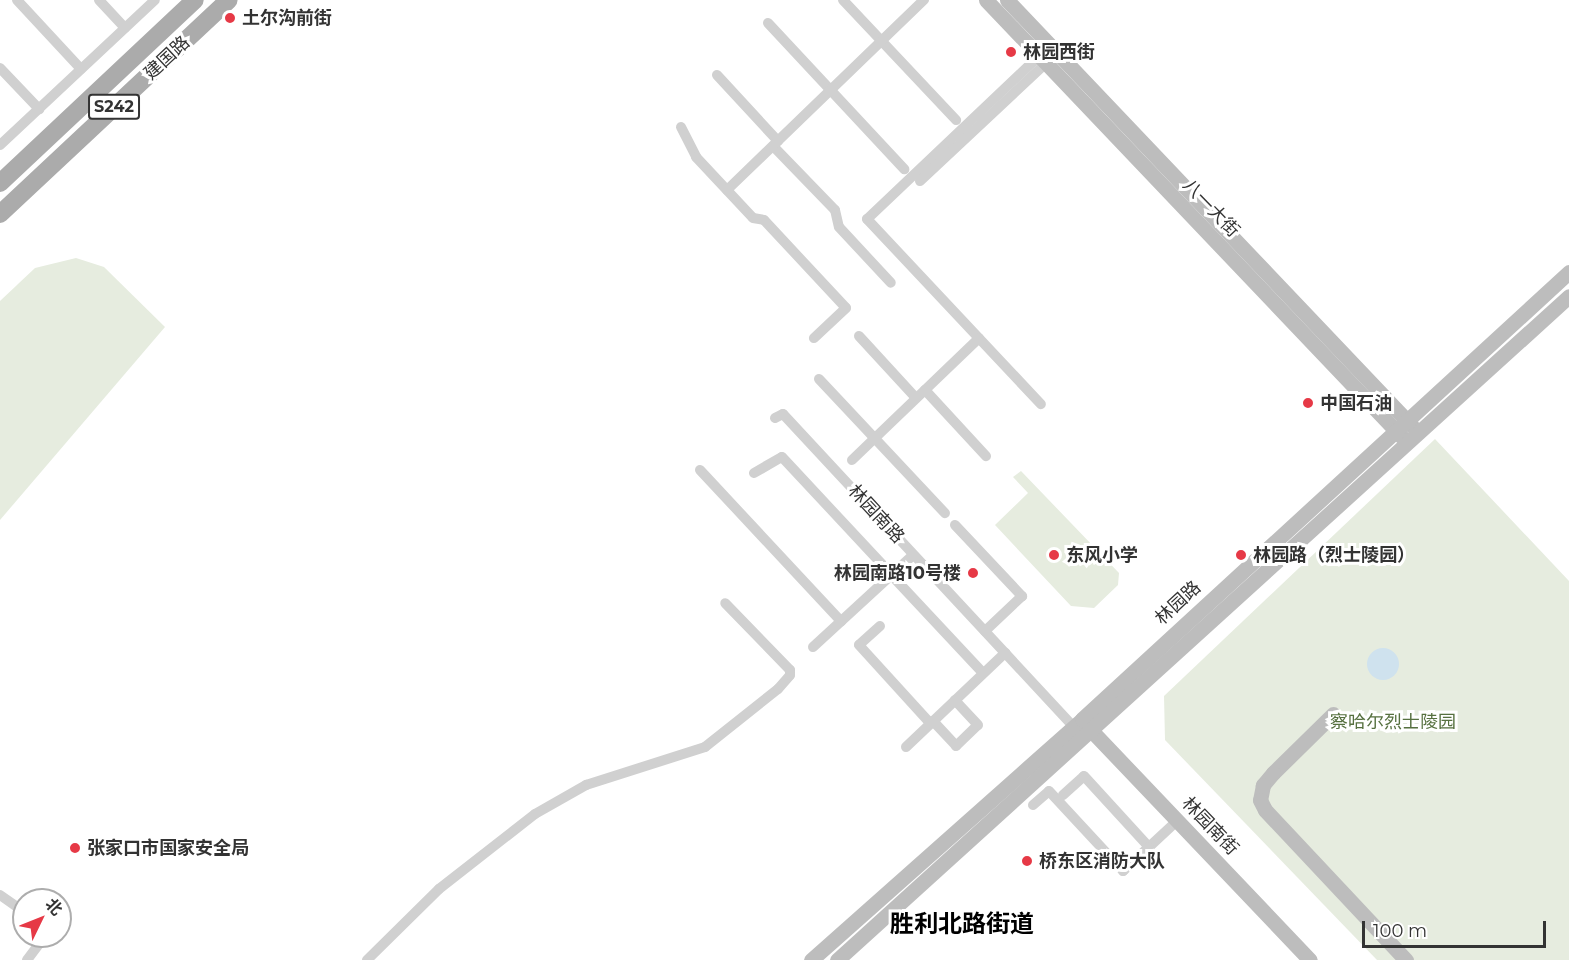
<!DOCTYPE html>
<meta charset="utf-8">
<style>
body{margin:0}
#map{position:relative;width:1569px;height:960px;overflow:hidden;background:#fff;font-family:Montserrat,"Noto Sans SC",sans-serif}
div>[style]{position:absolute}
[style*='--x']{left:calc(var(--x)*1px);top:calc(var(--y)*1px);width:calc(var(--w)*1px);rotate:calc(var(--a)*1deg)}
.green>*{inset:0;background:#e6ecdf}
.water>*{inset:0;background:#cfe2ee}
.round{border-radius:50%}
.street>*{height:10px;margin:-5px;padding:0 5px;transform-origin:5px;border-radius:5px;background:#d0d0d0}
.secondary>*{height:15px;margin:-7.5px;padding:0 7.5px;transform-origin:7.5px;border-radius:7.5px;background:#bdbdbd}
.primary>*{height:18px;margin:-9px;padding:0 9px;transform-origin:9px;border-radius:9px;background:#ababab}
.dots>*{width:16px;height:16px;translate:-50% -50%;box-sizing:border-box;border:3px solid #fff;border-radius:50%}
span{translate:-50% -50%;white-space:nowrap;text-align:center;line-height:1.15;-webkit-text-stroke:6px #fff;paint-order:stroke}
.shield-label span{padding:2px 4px;background:#fff;border:2px solid;border-radius:4px;-webkit-text-stroke-width:0}
.shield-label{font-size:16px;color:#333;font-weight:700}
.poi-label{font-size:18px;color:#333;font-weight:700}
.left{translate:0 -50%;text-align:left}
.right{translate:-100% -50%;text-align:right}
.street-label{font-size:18px;color:#333}
.park-label{font-size:18px;color:#56703f}
.district-label{font-size:24px;color:#000;font-weight:700}
.north{position:absolute;left:12px;top:888px;width:60px;height:60px;box-sizing:border-box;background:#fff;border:2px solid #adadad;border-radius:50%;rotate:47deg;font-size:16px;font-weight:700;line-height:24px;text-align:center;color:#333}
.north::after{content:'';display:block;margin:auto;width:21px;height:27px;background:#e63946;clip-path:polygon(50% 0,100% 100%,50% 72%,0 100%)}
.scale{position:absolute;left:1362px;top:921px;width:184px;height:27px;box-sizing:border-box;border:3px solid #333;border-top:0;padding-left:8px;font-size:18px;line-height:21px;white-space:nowrap;color:#333;-webkit-text-stroke:4px #fff;paint-order:stroke}
</style>
<div id="map">
<div class="green">
<i style="clip-path:polygon(76px 258px,104px 267px,165px 327px,0 520px,0 301px,35px 268px)"></i>
<i style="clip-path:polygon(1435px 439px,1569px 581px,1569px 960px,1377px 960px,1165px 740px,1164px 696px)"></i>
<i style="clip-path:polygon(1021px 471px,1119px 573px,1118px 585px,1094px 608px,1071px 606px,995px 525px,1028px 493px,1013px 477px)"></i>
</div>
<div class="water">
<i class="round" style="left:1367px;top:648px;width:32px;height:32px"></i>
</div>
<div class="street">
<i style="--x:17;--y:0;--w:94;--a:47.2"></i>
<i style="--x:99;--y:0;--w:38;--a:47"></i>
<i style="--x:843;--y:0;--w:165;--a:46.7"></i>
<i style="--x:768;--y:23;--w:200;--a:47"></i>
<i style="--x:1039;--y:56;--w:237;--a:136.5"></i>
<i style="--x:867;--y:219;--w:254;--a:46.8"></i>
<i style="--x:0;--y:68;--w:57;--a:46.4"></i>
<i style="--x:717;--y:75;--w:90;--a:47.3"></i>
<i style="--x:681;--y:127;--w:34;--a:63"></i>
<i style="--x:696;--y:157;--w:83;--a:46.9"></i>
<i style="--x:753;--y:218;--w:11;--a:10"></i>
<i style="--x:764;--y:220;--w:120;--a:47"></i>
<i style="--x:846;--y:308;--w:44;--a:136.8"></i>
<i style="--x:0;--y:145;--w:212;--a:-43.1"></i>
<i style="--x:773;--y:146;--w:89;--a:45.9"></i>
<i style="--x:835;--y:210;--w:17;--a:77"></i>
<i style="--x:839;--y:227;--w:76;--a:47.1"></i>
<i style="--x:920;--y:181;--w:173;--a:-43.1"></i>
<i style="--x:727;--y:190;--w:274;--a:-44"></i>
<i style="--x:859;--y:336;--w:84;--a:47.4"></i>
<i style="--x:819;--y:379;--w:184;--a:46.8"></i>
<i style="--x:925;--y:390;--w:90;--a:47.3"></i>
<i style="--x:775;--y:418;--w:9;--a:-27"></i>
<i style="--x:783;--y:414;--w:426;--a:47.1"></i>
<i style="--x:852;--y:460;--w:176;--a:-43.8"></i>
<i style="--x:700;--y:470;--w:207;--a:47"></i>
<i style="--x:754;--y:473;--w:32;--a:-30"></i>
<i style="--x:782;--y:457;--w:161;--a:47"></i>
<i style="--x:955;--y:525;--w:98;--a:46.7"></i>
<i style="--x:1022;--y:596;--w:51;--a:136.6"></i>
<i style="--x:896;--y:580;--w:127;--a:46.9"></i>
<i style="--x:880;--y:626;--w:28;--a:138"></i>
<i style="--x:859;--y:645;--w:105;--a:47.7"></i>
<i style="--x:813;--y:647;--w:136;--a:-42.6"></i>
<i style="--x:933;--y:721;--w:34;--a:47"></i>
<i style="--x:956;--y:746;--w:30;--a:-44"></i>
<i style="--x:978;--y:725;--w:34;--a:-133"></i>
<i style="--x:906;--y:747;--w:137;--a:-43.5"></i>
<i style="--x:1063;--y:795;--w:28;--a:-42"></i>
<i style="--x:1084;--y:776;--w:96;--a:47.5"></i>
<i style="--x:1149;--y:847;--w:38;--a:-43"></i>
<i style="--x:1033;--y:805;--w:21;--a:-41"></i>
<i style="--x:1049;--y:791;--w:109;--a:47.2"></i>
<i style="--x:1123;--y:871;--w:35;--a:-43"></i>
<i style="--x:0;--y:895;--w:29;--a:35"></i>
<i style="--x:27;--y:960;--w:30;--a:-53"></i>
<i style="--x:367;--y:960;--w:101;--a:-44.6"></i>
<i style="--x:439;--y:889;--w:122;--a:-38"></i>
<i style="--x:535;--y:814;--w:59;--a:-29.6"></i>
<i style="--x:586;--y:785;--w:125;--a:-17.7"></i>
<i style="--x:705;--y:747;--w:93;--a:-38.5"></i>
<i style="--x:778;--y:689;--w:18;--a:-49"></i>
<i style="--x:790;--y:675;--w:5;--a:-90"></i>
<i style="--x:790;--y:670;--w:93;--a:-134.1"></i>
</div>
<div class="secondary">
<i style="--x:986;--y:0;--w:603;--a:46.41"></i>
<i style="--x:1007;--y:0;--w:588;--a:46.45"></i>
<i style="--x:1333;--y:714;--w:84;--a:135.5"></i>
<i style="--x:1273;--y:773;--w:16;--a:130"></i>
<i style="--x:1263;--y:785;--w:15;--a:101"></i>
<i style="--x:1260;--y:800;--w:11;--a:63"></i>
<i style="--x:1265;--y:810;--w:206;--a:46.8"></i>
<i style="--x:1087;--y:726;--w:323;--a:46.4"></i>
<i style="--x:811;--y:960;--w:363;--a:-41.6"></i>
<i style="--x:1082;--y:719;--w:661;--a:-42.55"></i>
<i style="--x:837;--y:960;--w:988;--a:-42.21"></i>
</div>
<div class="primary">
<i style="--x:0;--y:183;--w:267;--a:-43.2"></i>
<i style="--x:0;--y:214;--w:313;--a:-43.1"></i>
</div>
<div class="dots">
<i style="left:230px;top:18px;background:#e63946"></i>
<i style="left:1011px;top:52px;background:#e63946"></i>
<i style="left:1308px;top:403px;background:#e63946"></i>
<i style="left:1054px;top:555px;background:#e63946"></i>
<i style="left:1241px;top:555px;background:#e63946"></i>
<i style="left:973px;top:573px;background:#e63946"></i>
<i style="left:75px;top:848px;background:#e63946"></i>
<i style="left:1027px;top:861px;background:#e63946"></i>
</div>
<div class="shield-label">
<span style="left:114px;top:107px">S242</span>
</div>
<div class="poi-label">
<span class="left" style="left:242px;top:18px">土尔沟前街</span>
<span class="left" style="left:1023px;top:52px">林园西街</span>
<span class="left" style="left:1320px;top:403px">中国石油</span>
<span class="left" style="left:1066px;top:555px">东风小学</span>
<span class="left" style="left:1253px;top:555px">林园路（烈士陵园）</span>
<span class="right" style="left:961px;top:573px">林园南路10号楼</span>
<span class="left" style="left:87px;top:848px">张家口市国家安全局</span>
<span class="left" style="left:1039px;top:861px">桥东区消防大队</span>
</div>
<div class="street-label">
<span style="left:167px;top:58px;rotate:-43deg">建国路</span>
<span style="left:1211px;top:208px;rotate:46deg">八一大街</span>
<span style="left:876px;top:514px;rotate:47deg">林园南路</span>
<span style="left:1178px;top:603px;rotate:-43deg">林园路</span>
<span style="left:1210px;top:826px;rotate:46deg">林园南街</span>
</div>
<div class="park-label">
<span style="left:1393px;top:722px">察哈尔烈士陵园</span>
</div>
<div class="district-label">
<span style="left:962px;top:924px">胜利北路街道</span>
</div>
<div class="north">北</div>
<div class="scale">100 m</div>
</div>
